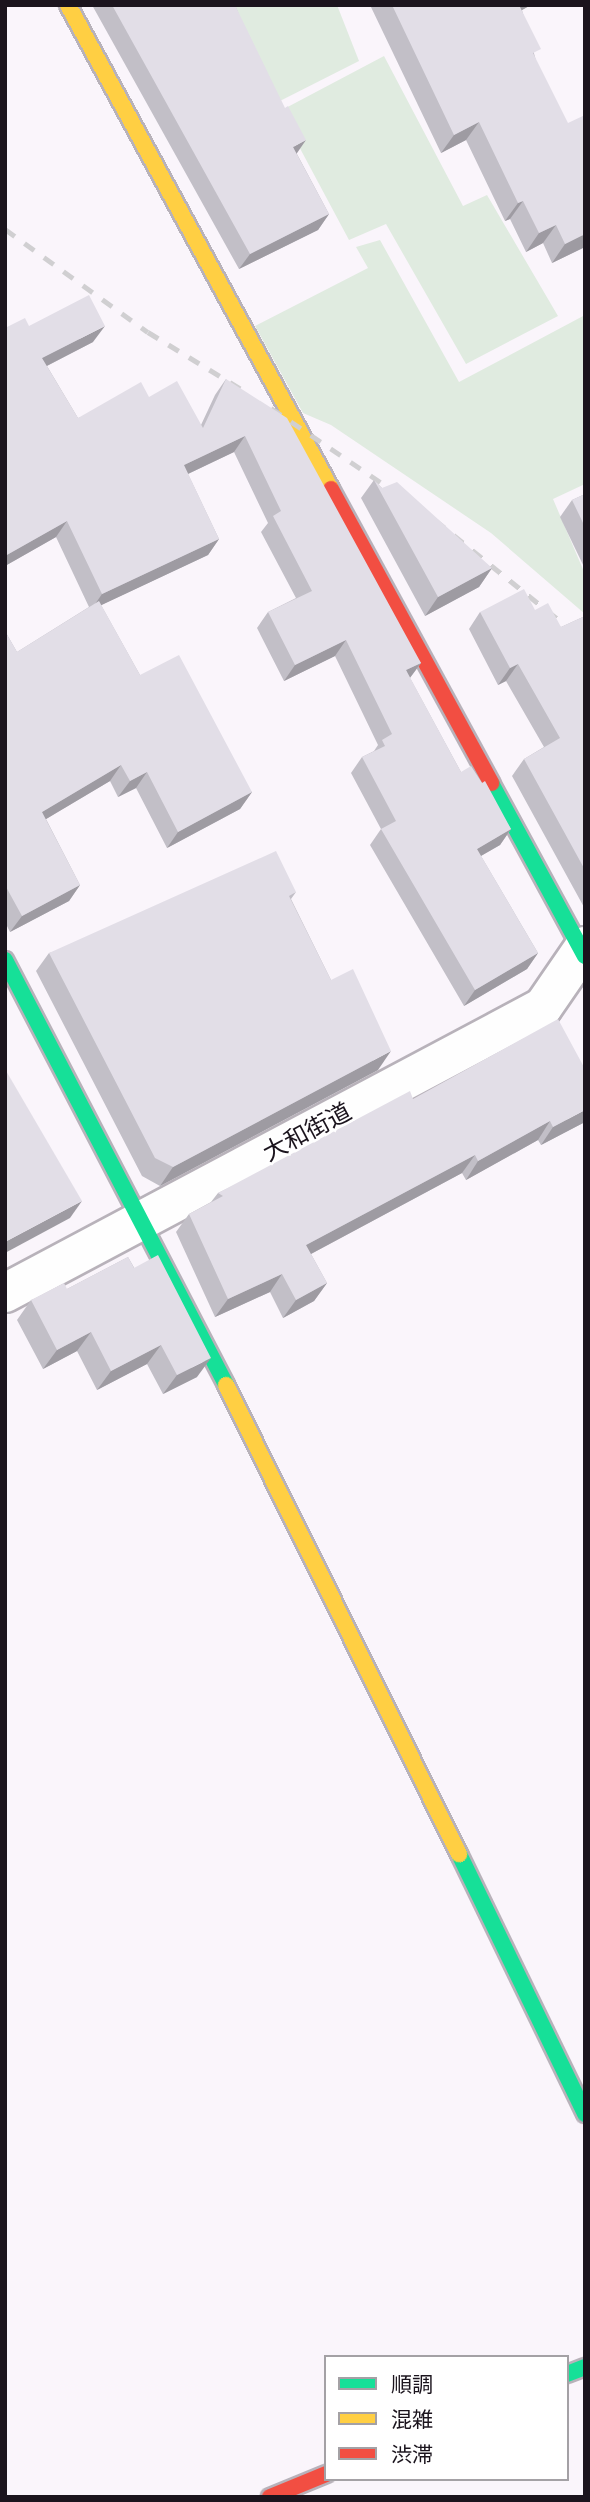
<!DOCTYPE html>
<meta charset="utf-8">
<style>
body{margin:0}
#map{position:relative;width:590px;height:2502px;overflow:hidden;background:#faf5fb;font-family:"Titillium Web","Noto Sans JP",sans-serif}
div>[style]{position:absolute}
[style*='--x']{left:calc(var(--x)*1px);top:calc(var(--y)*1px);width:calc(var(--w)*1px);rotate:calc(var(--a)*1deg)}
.green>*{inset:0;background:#e0ebe0}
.roads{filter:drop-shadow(2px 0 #b8b2ba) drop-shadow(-2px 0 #b8b2ba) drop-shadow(0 2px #b8b2ba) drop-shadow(0 -2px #b8b2ba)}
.street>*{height:38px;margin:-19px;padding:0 19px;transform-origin:19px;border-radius:19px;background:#fefefe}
.fast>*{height:16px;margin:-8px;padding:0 8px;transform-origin:8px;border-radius:8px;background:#16e098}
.slow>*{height:16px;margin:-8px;padding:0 8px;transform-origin:8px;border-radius:8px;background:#ffcf43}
.jam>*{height:16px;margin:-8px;padding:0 8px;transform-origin:8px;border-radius:8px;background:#f24e42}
.rail>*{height:5px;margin-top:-2.5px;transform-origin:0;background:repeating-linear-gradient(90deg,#d0cfd1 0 12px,transparent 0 24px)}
.wall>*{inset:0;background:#c2bfc7}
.shaded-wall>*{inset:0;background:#9e9ba2}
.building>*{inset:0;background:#e2dee7}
span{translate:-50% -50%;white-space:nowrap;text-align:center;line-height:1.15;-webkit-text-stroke:5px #fff;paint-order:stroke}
.street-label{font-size:24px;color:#1b141d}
.frame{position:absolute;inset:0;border:7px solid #1b141d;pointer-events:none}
.legend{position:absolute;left:324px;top:2355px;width:245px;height:126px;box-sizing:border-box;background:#fff;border:2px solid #a4a1a5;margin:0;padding:9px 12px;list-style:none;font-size:21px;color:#1b141d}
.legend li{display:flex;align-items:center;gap:14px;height:35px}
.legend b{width:35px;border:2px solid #a4a1a5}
</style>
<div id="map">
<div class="green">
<i style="clip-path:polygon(223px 5px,337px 5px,359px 61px,272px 105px)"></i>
<i style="clip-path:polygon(384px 56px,463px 206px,487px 195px,558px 316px,466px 364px,386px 224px,349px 240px,280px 111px)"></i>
<i style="clip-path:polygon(380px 240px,459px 382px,585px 315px,585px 484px,553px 499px,585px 574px,585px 614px,491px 533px,331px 425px,303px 413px,255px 326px,368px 268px,356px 247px)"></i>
</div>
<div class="roads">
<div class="street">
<i style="--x:5;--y:1293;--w:609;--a:-28"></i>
<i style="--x:543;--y:1007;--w:74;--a:-55.5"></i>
</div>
<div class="fast">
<i style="--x:491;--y:783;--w:197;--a:61.5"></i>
<i style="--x:5;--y:960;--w:479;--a:62.5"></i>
<i style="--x:459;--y:1854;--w:289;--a:64.1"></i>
<i style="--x:567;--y:2374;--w:19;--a:-21"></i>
</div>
<div class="slow">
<i style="--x:68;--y:5;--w:551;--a:61.48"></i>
<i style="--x:226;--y:1385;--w:524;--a:63.58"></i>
</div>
<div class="jam">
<i style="--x:331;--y:489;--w:335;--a:61.4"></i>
<i style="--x:270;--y:2497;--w:61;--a:-22.3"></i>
</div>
</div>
<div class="rail">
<i style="--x:5;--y:229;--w:176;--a:35.8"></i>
<i style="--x:148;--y:332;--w:109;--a:31.5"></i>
<i style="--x:271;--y:408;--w:161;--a:34.1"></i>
<i style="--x:435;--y:520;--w:193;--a:38.9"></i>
</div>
<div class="wall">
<i style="clip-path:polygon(92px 5px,235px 5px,297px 154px,329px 214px,318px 230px,239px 269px)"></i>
<i style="clip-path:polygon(370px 5px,531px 5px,522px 10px,535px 57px,585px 247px,552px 263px,543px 243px,526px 252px,510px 219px,505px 221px,466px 140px,441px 153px)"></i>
<i style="clip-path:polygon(29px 326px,93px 342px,47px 366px,78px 418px,149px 397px,201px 425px,215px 395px,226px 379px,421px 663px,410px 678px,461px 772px,482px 783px,511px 829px,500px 845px,481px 856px,538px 953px,527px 969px,464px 1006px,370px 845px,381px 829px,351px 773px,362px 757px,374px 751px,378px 745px,335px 656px,284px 681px,257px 628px,268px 612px,296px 598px,261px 532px,268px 523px,234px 452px,188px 474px,219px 539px,208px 555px,101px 605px,140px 675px,252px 792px,240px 809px,167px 848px,136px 788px,118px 797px,110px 781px,46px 819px,80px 885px,69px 901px,10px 932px,5px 922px,5px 631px,17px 652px,89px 607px,56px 537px,5px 566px,5px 328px)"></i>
<i style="clip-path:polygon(374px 480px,382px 488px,492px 568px,479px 587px,425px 616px,361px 498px)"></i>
<i style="clip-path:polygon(585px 494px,585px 569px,560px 517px,572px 500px)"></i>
<i style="clip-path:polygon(535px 610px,561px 627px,585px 616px,585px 909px,512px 776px,524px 759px,544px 747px,506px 681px,498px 685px,469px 629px,480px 612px)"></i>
<i style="clip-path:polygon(296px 892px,291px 899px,331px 980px,378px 1070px,160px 1186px,142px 1176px,36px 971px,49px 953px)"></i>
<i style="clip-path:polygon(413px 1099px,585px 1122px,541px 1145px,538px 1140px,466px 1180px,462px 1173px,311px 1254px,327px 1283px,314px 1301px,283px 1318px,270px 1292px,215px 1317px,176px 1232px,189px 1214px,211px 1202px,218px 1193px)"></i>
<i style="clip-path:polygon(128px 1257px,197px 1377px,163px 1394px,147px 1364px,97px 1390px,77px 1351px,43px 1369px,17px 1320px,31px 1300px,67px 1289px)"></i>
</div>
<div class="shaded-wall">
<i style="clip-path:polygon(514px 5px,531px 5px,504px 20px)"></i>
<i style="clip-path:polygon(479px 122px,466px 140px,441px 153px,454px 135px)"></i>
<i style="clip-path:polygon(306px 140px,295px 156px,293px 147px)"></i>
<i style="clip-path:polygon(523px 201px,510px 219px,505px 221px,518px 203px)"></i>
<i style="clip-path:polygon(329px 214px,318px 230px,239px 269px,250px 254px)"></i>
<i style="clip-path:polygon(556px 225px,543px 243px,526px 252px,539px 233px)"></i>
<i style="clip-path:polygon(585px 234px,585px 247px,552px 263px,565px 244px)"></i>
<i style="clip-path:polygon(105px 326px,93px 342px,31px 374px,42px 358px)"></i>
<i style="clip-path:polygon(245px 436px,234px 452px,173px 481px,184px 465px)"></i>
<i style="clip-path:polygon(67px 521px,56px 537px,5px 566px,5px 556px)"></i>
<i style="clip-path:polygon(219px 539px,208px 555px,91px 610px,102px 594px)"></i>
<i style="clip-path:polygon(492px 568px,479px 587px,425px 616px,438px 597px)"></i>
<i style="clip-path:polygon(346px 640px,335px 656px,284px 681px,295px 665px)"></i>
<i style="clip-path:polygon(421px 663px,409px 679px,406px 670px)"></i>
<i style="clip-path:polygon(518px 664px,506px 681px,498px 685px,510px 668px)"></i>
<i style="clip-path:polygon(121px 765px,110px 781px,31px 828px,42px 812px)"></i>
<i style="clip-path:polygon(147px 772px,136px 788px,118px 797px,130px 781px)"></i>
<i style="clip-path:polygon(252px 792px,240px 809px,167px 848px,178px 832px)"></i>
<i style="clip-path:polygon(511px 829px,500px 845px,465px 865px,477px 849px)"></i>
<i style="clip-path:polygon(80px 885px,69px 901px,10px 932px,22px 916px)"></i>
<i style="clip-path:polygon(538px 953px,527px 969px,464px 1006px,475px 990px)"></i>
<i style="clip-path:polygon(391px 1051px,378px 1070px,160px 1186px,173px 1167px)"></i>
<i style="clip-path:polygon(585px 1110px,585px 1122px,541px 1145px,553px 1127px)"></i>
<i style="clip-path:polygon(550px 1121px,538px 1140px,466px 1180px,478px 1161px)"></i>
<i style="clip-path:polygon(475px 1155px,462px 1173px,294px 1263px,306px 1245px)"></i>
<i style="clip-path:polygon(82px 1201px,70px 1218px,5px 1253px,5px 1242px)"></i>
<i style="clip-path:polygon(282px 1274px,270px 1292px,215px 1317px,228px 1299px)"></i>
<i style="clip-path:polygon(327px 1283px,314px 1301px,283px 1318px,296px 1300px)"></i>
<i style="clip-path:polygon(91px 1332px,77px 1351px,43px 1369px,57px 1350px)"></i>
<i style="clip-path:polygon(161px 1345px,147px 1364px,97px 1390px,111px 1371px)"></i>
<i style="clip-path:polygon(211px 1358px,197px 1377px,163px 1394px,177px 1375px)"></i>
</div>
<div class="building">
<i style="clip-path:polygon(112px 5px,235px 5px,285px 108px,288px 106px,306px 140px,293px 147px,329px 214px,250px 254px)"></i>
<i style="clip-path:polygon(392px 5px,519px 5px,541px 49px,533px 53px,568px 123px,585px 115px,585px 234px,565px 244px,556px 225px,539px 233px,523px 201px,518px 203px,479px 122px,454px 135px)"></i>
<i style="clip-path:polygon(89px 295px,105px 326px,42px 358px,78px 418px,141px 382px,149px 397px,177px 381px,203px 428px,226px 379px,287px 418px,421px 663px,406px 670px,461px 772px,471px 766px,482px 783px,485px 781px,511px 829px,477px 849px,538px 953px,475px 990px,381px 829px,396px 821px,362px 757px,385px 746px,382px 740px,392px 734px,346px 640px,295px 665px,268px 612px,312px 591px,273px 516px,281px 511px,245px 436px,184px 465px,219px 539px,102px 594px,67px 521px,5px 556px,5px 328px,25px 318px,29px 326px)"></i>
<i style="clip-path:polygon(374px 480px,382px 488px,397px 482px,492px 568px,438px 597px)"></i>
<i style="clip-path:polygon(585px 494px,585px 527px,572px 500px)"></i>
<i style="clip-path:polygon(524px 589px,535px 610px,548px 603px,561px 627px,585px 616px,585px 870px,524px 759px,560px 738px,518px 664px,510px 668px,480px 612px)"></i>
<i style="clip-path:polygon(99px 601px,140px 675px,179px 655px,252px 792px,178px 832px,147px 772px,130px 781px,121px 765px,42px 812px,80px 885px,22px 916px,5px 885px,5px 631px,17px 652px)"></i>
<i style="clip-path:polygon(276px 851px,296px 892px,289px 896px,331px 980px,353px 969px,391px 1051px,173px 1167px,155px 1158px,49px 953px)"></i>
<i style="clip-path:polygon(558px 1019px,585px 1069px,585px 1110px,553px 1127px,550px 1121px,478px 1161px,475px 1155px,306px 1245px,327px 1283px,296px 1300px,282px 1274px,228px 1299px,189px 1214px,223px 1196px,218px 1193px,410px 1091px,413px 1099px)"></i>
<i style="clip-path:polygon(5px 1069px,82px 1201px,5px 1242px)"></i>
<i style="clip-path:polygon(158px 1255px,211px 1358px,177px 1375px,161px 1345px,111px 1371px,91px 1332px,57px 1350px,31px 1300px,64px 1283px,67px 1289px,128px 1257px,134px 1268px)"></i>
</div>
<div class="street-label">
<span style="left:307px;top:1132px;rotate:-28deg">大和街道</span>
</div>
<div class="frame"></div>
<ul class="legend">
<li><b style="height:9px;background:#16e098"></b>順調</li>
<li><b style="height:9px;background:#ffcf43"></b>混雑</li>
<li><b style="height:9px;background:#f24e42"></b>渋滞</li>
</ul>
</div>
